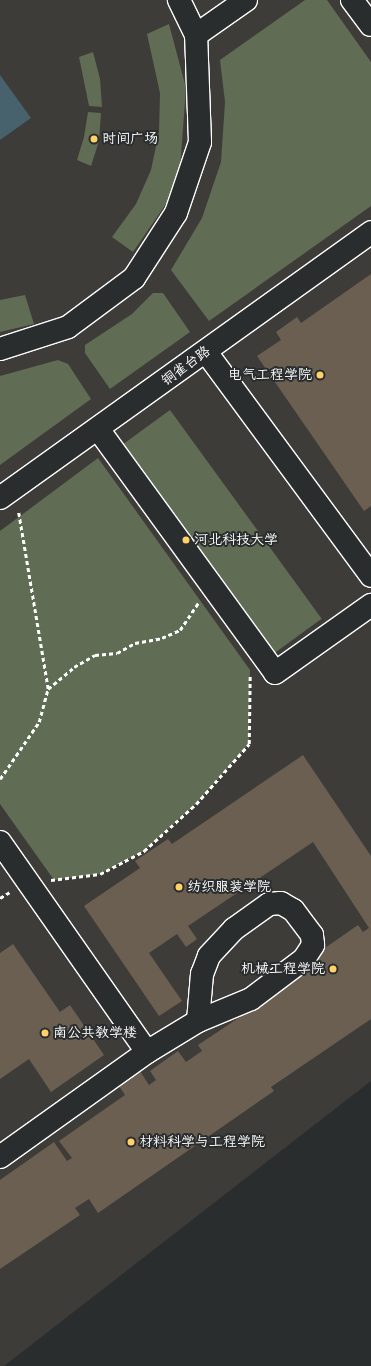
<!DOCTYPE html>
<meta charset="utf-8">
<style>
body{margin:0}
#map{position:relative;width:371px;height:1366px;overflow:hidden;background:#2a2d2e;font-family:"Architects Daughter","LXGW WenKai TC",sans-serif}
div>[style]{position:absolute}
[style*='--x']{left:calc(var(--x)*1px);top:calc(var(--y)*1px);width:calc(var(--w)*1px);rotate:calc(var(--a)*1deg)}
.built>*{inset:0;background:#3e3c38}
.green>*{inset:0;background:#616c54;transform-origin:0 0}
.water>*{inset:0;background:#47626c}
.building>*{inset:0;background:#6b5f51}
.path>*{height:2.5px;margin-top:-1.25px;transform-origin:0;background:repeating-linear-gradient(90deg,#fff 0 4px,transparent 0 7px)}
.roads{filter:drop-shadow(1px 0 #fff) drop-shadow(-1px 0 #fff) drop-shadow(0 1px #fff) drop-shadow(0 -1px #fff)}
.minor>*{height:22px;margin:-11px;padding:0 11px;transform-origin:11px;border-radius:11px;background:#2a2d2e}
.dots>*{width:11px;height:11px;translate:-50% -50%;box-sizing:border-box;border:2px solid #2a2d2e;border-radius:50%}
span{translate:-50% -50%;white-space:nowrap;text-align:center;line-height:1.15;-webkit-text-stroke:4px #2a2d2e;paint-order:stroke}
.poi-label{font-size:14px;color:#fff}
.left{translate:0 -50%;text-align:left}
.right{translate:-100% -50%;text-align:right}
.street-label{font-size:14px;color:#fff}
</style>
<div id="map">
<div class="built">
<i style="clip-path:polygon(0 0,371px 0,371px 1081px,4px 1366px,0 1366px)"></i>
</div>
<div class="green">
<i style="clip-path:polygon(305px 0,327px 0,371px 62px,371px 206px,209px 321px,171px 270px,202px 218px,221px 162px,225px 102px,220px 60px)"></i>
<i style="clip-path:polygon(169px 24px,186px 88px,180px 169px,168px 201px,133px 252px,112px 237px,136px 204px,151px 170px,159px 132px,160px 93px,147px 34px)"></i>
<i style="clip-path:polygon(93px 52px,100px 79px,102px 107px,89px 106px,79px 57px)"></i>
<i style="clip-path:polygon(88px 112px,101px 113px,99px 141px,91px 166px,77px 160px,84px 137px)"></i>
<i style="clip-path:polygon(153px 293px,163px 293px,190px 332px,110px 389px,85px 353px,85px 345px,132px 314px)"></i>
<i style="clip-path:polygon(25px 295px,34px 324px,0 332px,0 300px)"></i>
<i style="clip-path:polygon(58px 360px,68px 364px,91px 399px,0 465px,0 376px)"></i>
<i style="left:170px;top:410px;width:258px;height:59px;rotate:54deg"></i>
<i style="clip-path:polygon(98px 458px,250px 670px,249px 744px,196px 804px,144px 851px,100px 874px,54px 880px,0 804px,0 531px)"></i>
</div>
<div class="water">
<i style="clip-path:polygon(0 75px,31px 118px,0 140px)"></i>
</div>
<div class="building">
<i style="clip-path:polygon(371px 274px,371px 506px,364px 511px,257px 356px,281px 340px,276px 332px,297px 317px,301px 323px)"></i>
<i style="clip-path:polygon(303px 755px,371px 856px,371px 1019px,271px 1087px,274px 1091px,98px 1213px,89px 1199px,75px 1208px,80px 1215px,0 1269px,0 1180px,54px 1142px,67px 1161px,72px 1158px,59px 1141px,125px 1095px,117px 1083px,138px 1068px,149px 1085px,156px 1080px,150px 1071px,178px 1051px,186px 1062px,202px 1051px,198px 1045px,246px 1013px,243px 1005px,358px 925px,363px 932px,369px 928px,313px 842px,188px 926px,197px 939px,186px 947px,177px 934px,149px 953px,182px 1001px,159px 1016px,84px 906px,140px 868px,135px 861px,168px 839px,172px 844px)"></i>
<i style="clip-path:polygon(13px 944px,60px 1012px,70px 1005px,104px 1055px,51px 1092px,29px 1059px,0 1079px,0 953px)"></i>
</div>
<div class="path">
<i style="--x:48;--y:689;--w:34;--a:-40"></i>
<i style="--x:74;--y:667;--w:24;--a:-30"></i>
<i style="--x:95;--y:655;--w:22;--a:-5"></i>
<i style="--x:117;--y:653;--w:21;--a:-29"></i>
<i style="--x:135;--y:643;--w:27;--a:-10"></i>
<i style="--x:162;--y:638;--w:20;--a:-24"></i>
<i style="--x:180;--y:630;--w:34;--a:-56"></i>
<i style="--x:0;--y:779;--w:69;--a:-55.6"></i>
<i style="--x:39;--y:722;--w:34;--a:-75"></i>
<i style="--x:48;--y:689;--w:181;--a:-99.5"></i>
<i style="--x:51;--y:880;--w:49;--a:-7"></i>
<i style="--x:100;--y:874;--w:50;--a:-27.6"></i>
<i style="--x:144;--y:851;--w:70;--a:-42.1"></i>
<i style="--x:196;--y:804;--w:80;--a:-48.5"></i>
<i style="--x:249;--y:744;--w:70;--a:-89.2"></i>
<i style="--x:0;--y:898;--w:12;--a:-31"></i>
</div>
<div class="roads">
<div class="minor">
<i style="--x:352;--y:0;--w:31;--a:53"></i>
<i style="--x:196;--y:35;--w:61;--a:-35"></i>
<i style="--x:0;--y:349;--w:71;--a:-17.9"></i>
<i style="--x:68;--y:327;--w:82;--a:-36.6"></i>
<i style="--x:134;--y:278;--w:77;--a:-57.1"></i>
<i style="--x:176;--y:213;--w:75;--a:-71.3"></i>
<i style="--x:200;--y:142;--w:107;--a:-92.1"></i>
<i style="--x:196;--y:35;--w:39;--a:-116"></i>
<i style="--x:206;--y:352;--w:278;--a:53.6"></i>
<i style="--x:98;--y:429;--w:301;--a:54"></i>
<i style="--x:275;--y:673;--w:118;--a:-35.3"></i>
<i style="--x:0;--y:498;--w:457;--a:-35.6"></i>
<i style="--x:0;--y:842;--w:256;--a:55"></i>
<i style="--x:0;--y:1157;--w:181;--a:-35.5"></i>
<i style="--x:147;--y:1052;--w:60;--a:-31.3"></i>
<i style="--x:198;--y:1021;--w:57;--a:-22.5"></i>
<i style="--x:251;--y:999;--w:66;--a:-37"></i>
<i style="--x:304;--y:959;--w:17;--a:-57"></i>
<i style="--x:313;--y:945;--w:10;--a:-96"></i>
<i style="--x:312;--y:935;--w:31;--a:-127"></i>
<i style="--x:293;--y:910;--w:14;--a:-150"></i>
<i style="--x:281;--y:903;--w:12;--a:175"></i>
<i style="--x:269;--y:904;--w:43;--a:144.5"></i>
<i style="--x:234;--y:929;--w:37;--a:133"></i>
<i style="--x:209;--y:956;--w:19;--a:111"></i>
<i style="--x:202;--y:974;--w:47;--a:94.9"></i>
</div>
</div>
<div class="dots">
<i style="left:94px;top:139px;background:#ffd166"></i>
<i style="left:320px;top:375px;background:#ffd166"></i>
<i style="left:186px;top:540px;background:#ffd166"></i>
<i style="left:179px;top:887px;background:#ffd166"></i>
<i style="left:333px;top:969px;background:#ffd166"></i>
<i style="left:45px;top:1033px;background:#ffd166"></i>
<i style="left:131px;top:1142px;background:#ffd166"></i>
</div>
<div class="poi-label">
<span class="left" style="left:102px;top:139px">时间广场</span>
<span class="right" style="left:312px;top:375px">电气工程学院</span>
<span class="left" style="left:194px;top:540px">河北科技大学</span>
<span class="left" style="left:187px;top:887px">纺织服装学院</span>
<span class="right" style="left:325px;top:969px">机械工程学院</span>
<span class="left" style="left:53px;top:1033px">南公共教学楼</span>
<span class="left" style="left:139px;top:1142px">材料科学与工程学院</span>
</div>
<div class="street-label">
<span style="left:186px;top:366px;rotate:-36deg">铜雀台路</span>
</div>
</div>
